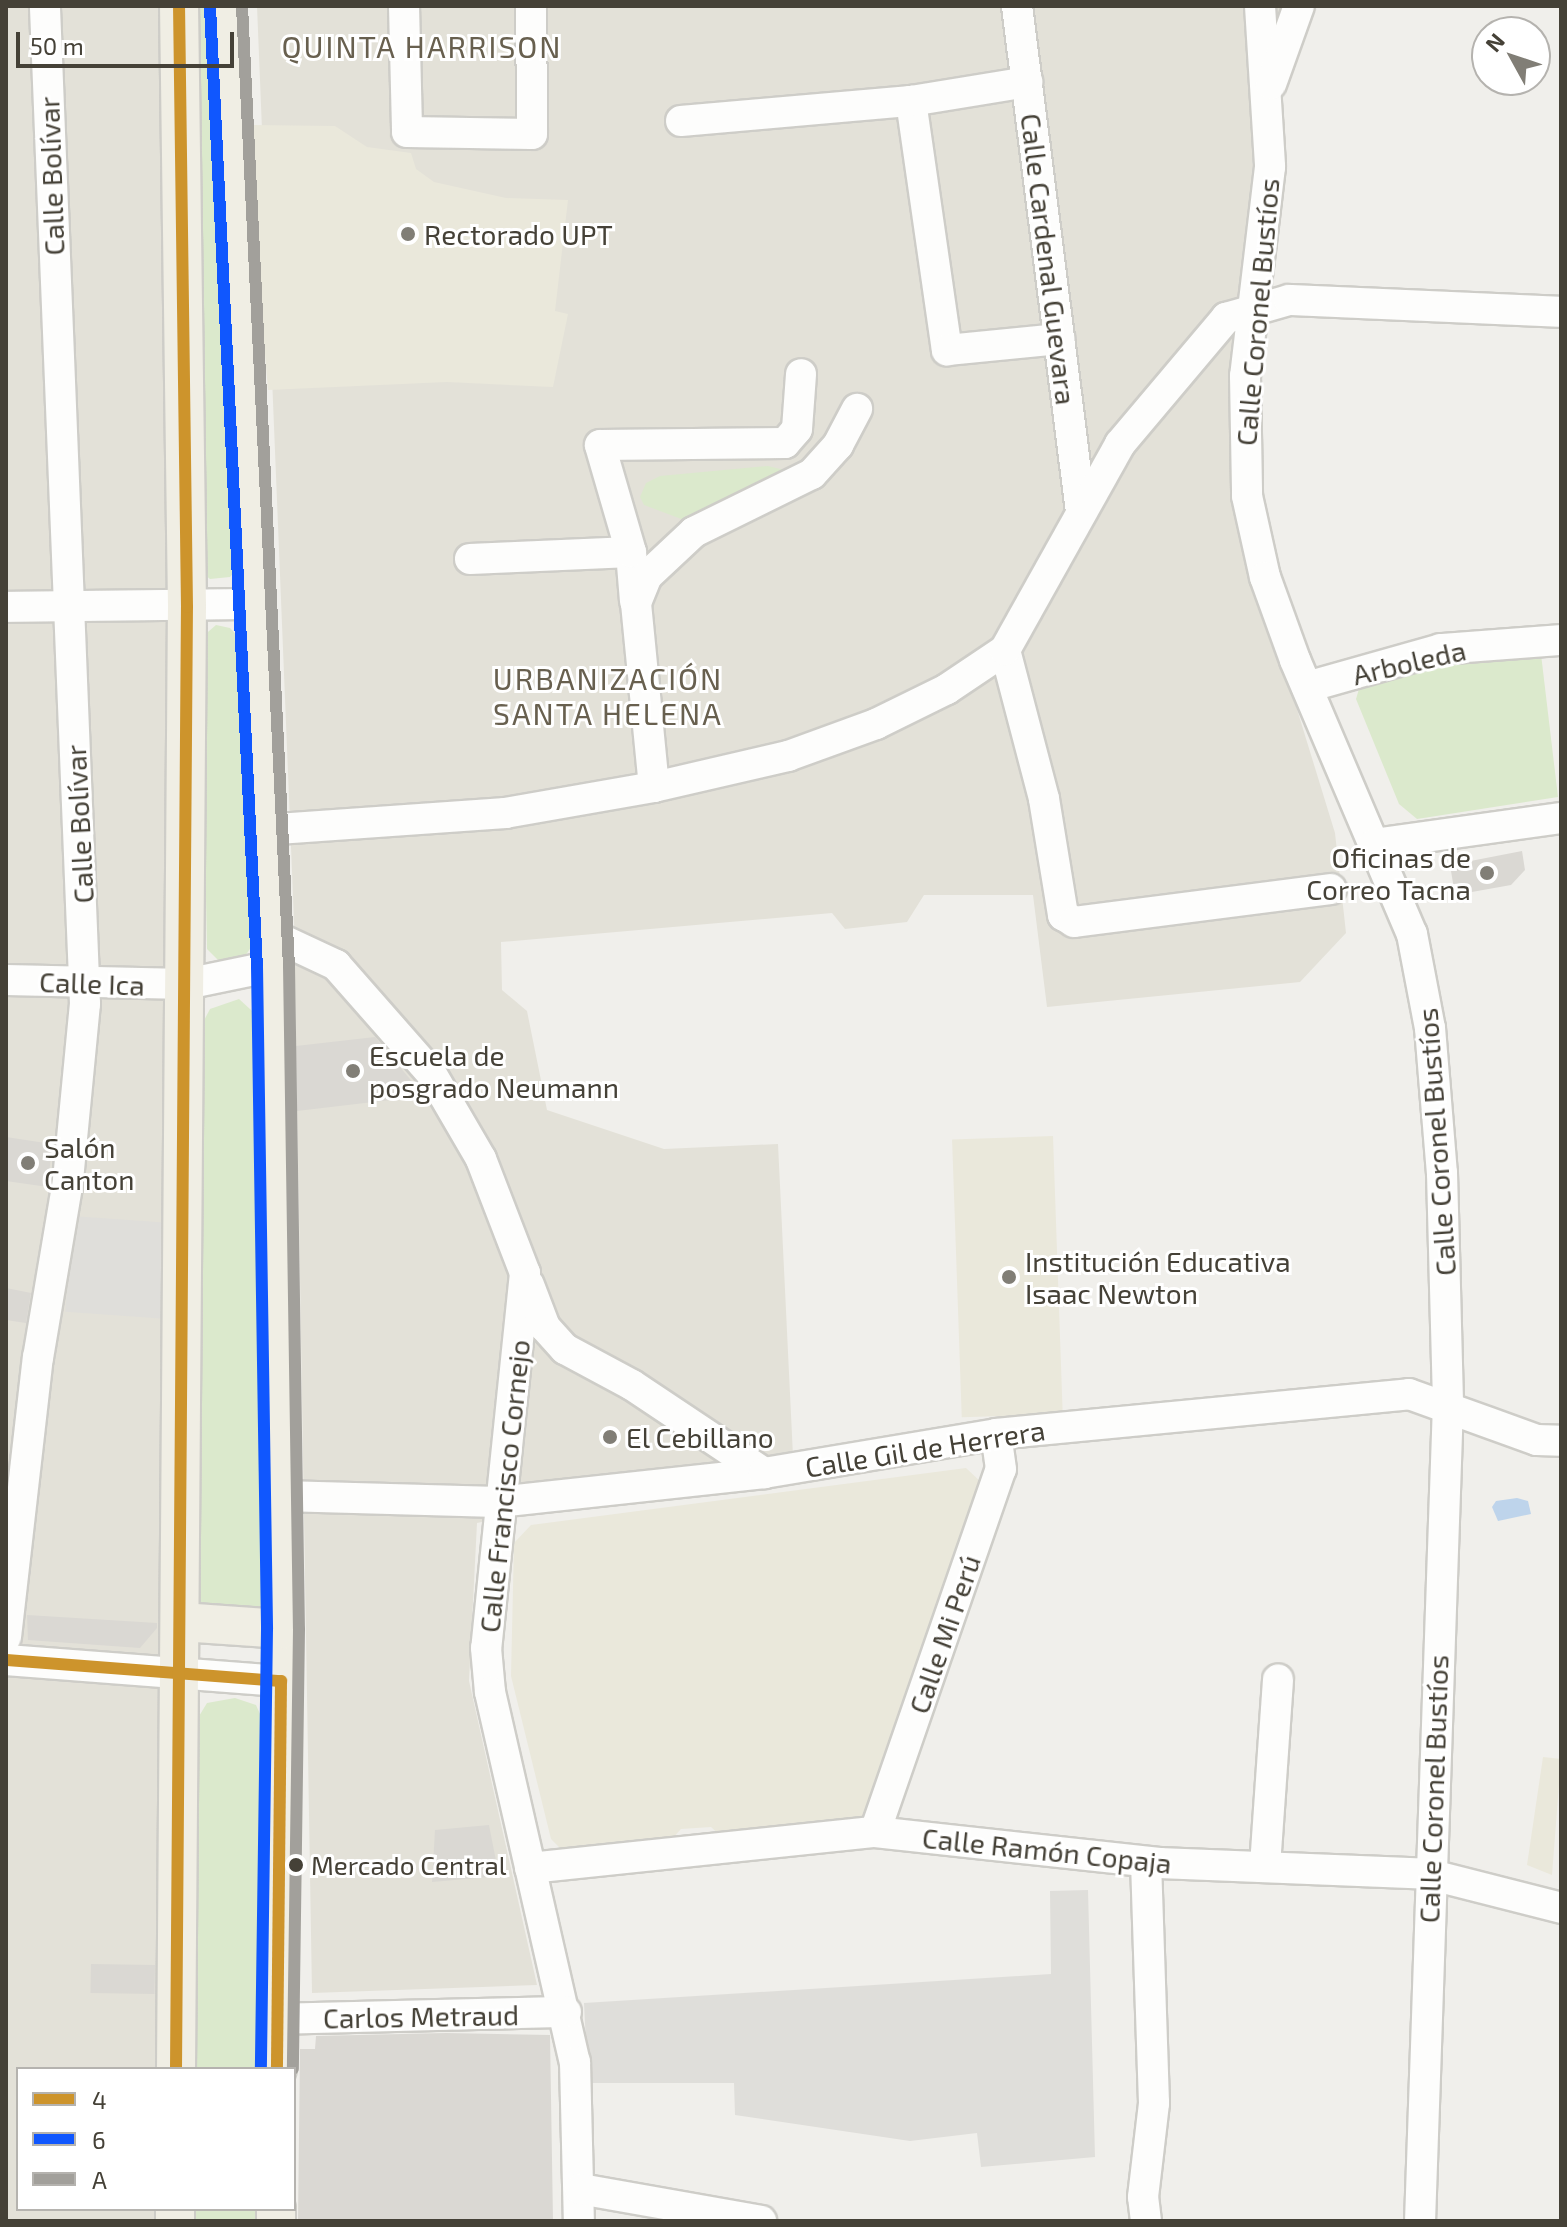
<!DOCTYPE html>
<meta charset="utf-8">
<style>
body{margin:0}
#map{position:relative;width:1567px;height:2227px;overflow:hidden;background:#f0efeb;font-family:"Exo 2",sans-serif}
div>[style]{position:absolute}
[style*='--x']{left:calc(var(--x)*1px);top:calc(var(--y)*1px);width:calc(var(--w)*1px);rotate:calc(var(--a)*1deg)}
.residential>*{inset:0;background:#e3e1d8}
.education>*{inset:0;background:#eae8db;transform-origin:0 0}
.green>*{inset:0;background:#dbe9cc;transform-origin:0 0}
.parking>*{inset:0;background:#dfdeda;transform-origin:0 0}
.water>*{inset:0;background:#bed4eb}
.building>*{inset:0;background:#dad8d3;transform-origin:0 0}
.roads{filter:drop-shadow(2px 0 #cecdc8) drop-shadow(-2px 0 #cecdc8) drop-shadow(0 2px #cecdc8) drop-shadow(0 -2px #cecdc8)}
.minor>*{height:30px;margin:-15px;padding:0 15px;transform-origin:15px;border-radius:15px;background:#fdfdfc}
.major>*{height:38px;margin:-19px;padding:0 19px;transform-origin:19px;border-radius:19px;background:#f0eee4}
.bus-1>*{height:12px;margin:-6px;padding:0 6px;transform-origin:6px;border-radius:6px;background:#cd942c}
.bus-2>*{height:12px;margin:-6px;padding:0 6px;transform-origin:6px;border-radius:6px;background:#1057fe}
.bus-3>*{height:12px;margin:-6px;padding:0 6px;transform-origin:6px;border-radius:6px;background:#a2a09b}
.dots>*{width:22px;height:22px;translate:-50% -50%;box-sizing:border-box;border:4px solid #fff;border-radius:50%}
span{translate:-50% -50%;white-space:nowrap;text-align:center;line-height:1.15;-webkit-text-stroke:6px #fff;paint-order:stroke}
.bus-label{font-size:26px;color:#454137}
.left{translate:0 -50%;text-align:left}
.street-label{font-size:28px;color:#454137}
.poi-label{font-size:28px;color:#454137}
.right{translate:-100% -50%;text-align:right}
.neighbourhood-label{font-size:30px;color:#68604f;letter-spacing:2px}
.frame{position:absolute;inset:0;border:8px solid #454137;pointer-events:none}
.legend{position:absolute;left:16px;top:2067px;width:280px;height:144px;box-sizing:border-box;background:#fff;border:2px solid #b5b3af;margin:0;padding:10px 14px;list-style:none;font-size:24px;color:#454137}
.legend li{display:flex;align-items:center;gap:16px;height:40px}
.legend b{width:40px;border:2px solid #b5b3af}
.north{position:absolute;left:1471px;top:16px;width:80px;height:80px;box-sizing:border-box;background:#fff;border:2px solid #b5b3af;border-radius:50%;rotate:310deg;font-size:22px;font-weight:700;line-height:32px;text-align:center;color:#454137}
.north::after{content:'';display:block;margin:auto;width:28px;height:36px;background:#817e76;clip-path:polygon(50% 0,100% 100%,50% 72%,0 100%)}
.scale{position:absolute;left:16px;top:32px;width:218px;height:36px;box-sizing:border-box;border:4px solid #454137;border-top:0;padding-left:10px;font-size:24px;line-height:28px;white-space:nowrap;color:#454137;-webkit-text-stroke:6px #fff;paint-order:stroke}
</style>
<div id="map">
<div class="residential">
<i style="clip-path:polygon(6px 6px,174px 6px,157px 2069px,18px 2069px,18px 2209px,158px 2209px,158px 2221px,6px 2221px)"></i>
<i style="clip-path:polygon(257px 6px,1295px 6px,1260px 102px,1265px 215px,1233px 388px,1284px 667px,1335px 833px,1346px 933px,1300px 982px,1047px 1007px,1033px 895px,924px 895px,907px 922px,845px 929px,832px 913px,501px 942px,502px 990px,527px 1011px,547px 1110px,664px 1149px,778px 1144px,793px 1456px,477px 1523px,469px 1681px,537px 1985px,312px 1993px,294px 921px)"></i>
</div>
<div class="education">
<i style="clip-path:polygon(246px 125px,335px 126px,367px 147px,411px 153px,416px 169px,434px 182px,506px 198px,568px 200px,555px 311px,568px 314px,553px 387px,447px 382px,268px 390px)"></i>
<i style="left:1053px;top:1136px;width:278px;height:101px;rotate:88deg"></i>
<i style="clip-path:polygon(966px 1468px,982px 1483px,872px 1812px,861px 1824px,723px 1838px,711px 1827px,681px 1829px,670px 1841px,561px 1849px,551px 1839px,511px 1676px,514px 1543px,531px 1525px)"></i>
<i style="clip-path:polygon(1543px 1757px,1561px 1759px,1552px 1875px,1527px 1865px)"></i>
</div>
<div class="green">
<i style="clip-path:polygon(187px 6px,219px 6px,239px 567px,230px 577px,210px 579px,195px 567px)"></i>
<i style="clip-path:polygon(768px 466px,784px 470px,684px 520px,644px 505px,640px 497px,646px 483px,660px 476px)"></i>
<i style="clip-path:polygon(216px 625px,230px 628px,242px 641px,256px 940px,243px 959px,221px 963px,207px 949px,201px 638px)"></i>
<i style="clip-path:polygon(1541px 654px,1558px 797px,1417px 819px,1399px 804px,1356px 699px,1359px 689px,1458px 660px)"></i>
<i style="clip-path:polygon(239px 999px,261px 1019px,270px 1599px,263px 1613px,208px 1613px,195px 1601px,200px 1028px,210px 1009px)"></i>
<i style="clip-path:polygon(235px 1698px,256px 1705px,268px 1732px,263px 2069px,193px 2069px,190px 1731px,207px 1703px)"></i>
<i style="left:194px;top:2209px;width:67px;height:12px"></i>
</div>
<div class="parking">
<i style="left:72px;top:1216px;width:96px;height:96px;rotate:4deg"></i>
<i style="clip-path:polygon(1088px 1890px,1095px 2157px,981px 2167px,977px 2133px,910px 2141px,735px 2115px,734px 2083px,588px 2083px,584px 2003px,1051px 1974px,1050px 1891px)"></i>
</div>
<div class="water">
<i style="clip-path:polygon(1517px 1498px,1528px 1501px,1531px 1514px,1498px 1521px,1492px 1507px,1496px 1501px)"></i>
</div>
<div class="building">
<i style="clip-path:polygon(1522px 851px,1525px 870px,1511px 885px,1455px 895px,1450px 865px)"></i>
<i style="clip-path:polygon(375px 1037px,424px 1096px,297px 1111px,296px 1046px)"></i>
<i style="clip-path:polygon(6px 1137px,52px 1144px,48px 1187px,6px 1181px)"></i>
<i style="clip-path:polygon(6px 1288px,31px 1293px,26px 1323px,6px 1320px)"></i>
<i style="clip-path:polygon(27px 1615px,157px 1623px,157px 1628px,140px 1648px,28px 1640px)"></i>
<i style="clip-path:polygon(489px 1825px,499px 1876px,432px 1882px,435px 1830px)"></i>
<i style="left:91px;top:1964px;width:64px;height:29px;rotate:1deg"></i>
<i style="clip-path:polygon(446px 2033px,550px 2035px,553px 2221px,298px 2221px,300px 2049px,315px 2049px,316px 2036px)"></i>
</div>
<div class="roads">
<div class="minor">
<i style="--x:404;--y:6;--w:126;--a:88.6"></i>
<i style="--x:407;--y:132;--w:125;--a:0.9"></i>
<i style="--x:532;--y:134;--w:128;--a:-90.4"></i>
<i style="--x:1017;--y:6;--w:510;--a:82.79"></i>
<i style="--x:1260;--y:6;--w:161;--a:86.4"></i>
<i style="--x:1270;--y:167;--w:210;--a:96.8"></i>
<i style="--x:1245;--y:376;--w:120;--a:89"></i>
<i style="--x:1247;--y:496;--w:83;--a:77.5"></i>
<i style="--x:1265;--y:577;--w:88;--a:70.1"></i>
<i style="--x:1295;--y:660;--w:298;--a:66.9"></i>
<i style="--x:1412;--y:934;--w:96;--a:79.2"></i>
<i style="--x:1430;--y:1028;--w:145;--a:85.3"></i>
<i style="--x:1442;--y:1173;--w:231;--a:88.5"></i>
<i style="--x:1448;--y:1404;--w:817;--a:91.96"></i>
<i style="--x:1271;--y:84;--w:83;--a:-70.3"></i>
<i style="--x:911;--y:101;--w:252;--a:81.8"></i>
<i style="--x:947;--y:350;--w:113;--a:-5.6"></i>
<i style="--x:681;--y:121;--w:231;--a:-5"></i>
<i style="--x:911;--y:101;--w:118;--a:-9.3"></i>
<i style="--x:470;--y:559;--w:161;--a:-2.5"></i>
<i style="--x:635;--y:601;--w:49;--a:-94.7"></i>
<i style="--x:631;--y:552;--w:111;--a:-106.2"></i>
<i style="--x:600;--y:445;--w:185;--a:-0.6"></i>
<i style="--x:785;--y:443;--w:18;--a:-49"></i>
<i style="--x:797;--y:429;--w:55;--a:-85.8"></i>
<i style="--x:6;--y:607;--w:245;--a:-0.7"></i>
<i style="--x:1005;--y:650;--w:154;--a:75.3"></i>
<i style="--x:1044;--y:799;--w:118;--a:80.7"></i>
<i style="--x:1063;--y:915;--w:13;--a:32"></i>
<i style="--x:1074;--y:922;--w:259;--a:-7.3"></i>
<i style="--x:1307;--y:687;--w:139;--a:-15.8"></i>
<i style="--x:1441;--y:649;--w:120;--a:-4.3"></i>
<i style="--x:654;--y:787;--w:185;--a:-95.6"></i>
<i style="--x:636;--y:603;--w:29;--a:-68"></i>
<i style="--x:647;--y:576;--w:64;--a:-43.1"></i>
<i style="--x:694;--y:532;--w:131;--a:-26.2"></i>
<i style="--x:812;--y:474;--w:39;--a:-48"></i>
<i style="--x:838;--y:445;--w:41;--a:-62.2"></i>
<i style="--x:263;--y:830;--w:243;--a:-4"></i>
<i style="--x:505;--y:813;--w:151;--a:-9.9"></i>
<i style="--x:654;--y:787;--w:138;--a:-13"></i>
<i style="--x:788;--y:756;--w:94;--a:-20"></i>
<i style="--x:876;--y:724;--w:79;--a:-26.2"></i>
<i style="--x:947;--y:689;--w:70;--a:-33.9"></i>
<i style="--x:1005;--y:650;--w:236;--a:-60.8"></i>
<i style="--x:1120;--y:444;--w:165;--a:-49.9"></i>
<i style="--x:1226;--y:318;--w:66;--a:-15.9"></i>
<i style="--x:1289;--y:300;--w:272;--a:2.5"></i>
<i style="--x:1374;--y:844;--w:189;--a:-7.9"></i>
<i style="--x:272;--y:935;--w:71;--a:25.1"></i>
<i style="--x:336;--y:965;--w:144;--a:48.7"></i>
<i style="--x:431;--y:1073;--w:99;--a:59.8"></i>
<i style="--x:481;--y:1159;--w:122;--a:68.9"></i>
<i style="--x:525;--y:1273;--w:377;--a:95.9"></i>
<i style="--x:486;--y:1648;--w:44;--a:84.8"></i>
<i style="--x:490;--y:1692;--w:380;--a:77.1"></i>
<i style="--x:575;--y:2062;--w:159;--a:88.6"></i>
<i style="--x:6;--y:980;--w:180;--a:1.3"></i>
<i style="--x:186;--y:984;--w:89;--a:-11.7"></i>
<i style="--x:529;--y:1285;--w:45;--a:69.1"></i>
<i style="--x:545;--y:1327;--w:30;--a:48"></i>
<i style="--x:565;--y:1349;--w:76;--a:28.2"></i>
<i style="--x:632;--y:1385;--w:159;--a:33.7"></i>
<i style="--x:282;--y:1496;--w:216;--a:1.6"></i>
<i style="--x:498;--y:1502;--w:268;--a:-6.2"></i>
<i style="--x:764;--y:1473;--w:235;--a:-9.5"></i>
<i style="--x:996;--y:1434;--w:415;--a:-5.5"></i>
<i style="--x:1409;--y:1394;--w:136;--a:19.8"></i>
<i style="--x:1537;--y:1440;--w:24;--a:2"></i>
<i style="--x:6;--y:1637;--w:281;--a:-83.5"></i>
<i style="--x:38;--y:1358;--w:181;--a:-80.4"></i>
<i style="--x:68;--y:1180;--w:177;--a:-84.5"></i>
<i style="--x:85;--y:1004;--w:999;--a:-92.3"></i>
<i style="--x:6;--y:1660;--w:276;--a:4.4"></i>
<i style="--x:875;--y:1832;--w:384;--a:-70.9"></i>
<i style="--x:1001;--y:1469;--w:35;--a:-98"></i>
<i style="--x:1265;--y:1866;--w:187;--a:-86"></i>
<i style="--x:530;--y:1868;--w:347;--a:-6"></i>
<i style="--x:875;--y:1832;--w:286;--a:6.2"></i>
<i style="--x:1159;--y:1863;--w:269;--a:2.3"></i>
<i style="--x:1428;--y:1874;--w:137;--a:14.3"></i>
<i style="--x:277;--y:2019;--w:289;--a:-1.4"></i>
<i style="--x:580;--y:2189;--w:184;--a:10"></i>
<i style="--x:1146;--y:2221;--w:24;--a:-97"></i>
<i style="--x:1143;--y:2197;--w:95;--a:-83.3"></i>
<i style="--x:1154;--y:2103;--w:241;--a:-91.9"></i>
</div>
<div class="major">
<i style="--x:226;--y:6;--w:961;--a:87.2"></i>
<i style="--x:273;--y:966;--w:663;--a:89.14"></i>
<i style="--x:283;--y:1629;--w:440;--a:90.8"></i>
<i style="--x:182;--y:1622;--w:101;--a:4"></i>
<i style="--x:176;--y:2069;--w:1462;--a:-89.57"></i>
<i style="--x:187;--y:607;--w:601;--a:-90.76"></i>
<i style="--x:175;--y:2221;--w:12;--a:-90"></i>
<i style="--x:276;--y:2221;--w:12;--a:-90"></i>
</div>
</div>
<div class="bus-1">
<i style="--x:6;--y:1660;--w:276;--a:4.4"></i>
<i style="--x:281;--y:1681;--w:388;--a:90.6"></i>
<i style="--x:176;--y:2069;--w:1462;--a:-89.57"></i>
<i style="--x:187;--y:607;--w:601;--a:-90.76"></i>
</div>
<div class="bus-2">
<i style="--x:210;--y:7;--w:961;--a:87.2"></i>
<i style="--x:257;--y:967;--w:662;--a:89.13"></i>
<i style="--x:267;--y:1629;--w:440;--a:90.8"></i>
</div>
<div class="bus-3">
<i style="--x:242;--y:6;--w:961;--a:87.2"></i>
<i style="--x:289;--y:966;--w:663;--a:89.14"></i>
<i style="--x:299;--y:1629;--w:440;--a:90.8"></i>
</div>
<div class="dots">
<i style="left:408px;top:234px;background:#817e76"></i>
<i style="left:1487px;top:873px;background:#817e76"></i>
<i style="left:353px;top:1071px;background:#817e76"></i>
<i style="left:28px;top:1163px;background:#817e76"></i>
<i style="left:1009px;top:1277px;background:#817e76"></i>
<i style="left:610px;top:1437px;background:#817e76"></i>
<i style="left:296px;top:1865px;background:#454137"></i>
</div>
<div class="bus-label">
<span class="left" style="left:311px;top:1865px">Mercado Central</span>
</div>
<div class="street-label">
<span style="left:51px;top:176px;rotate:-92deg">Calle Bolívar</span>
<span style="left:1049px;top:259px;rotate:83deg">Calle Cardenal Guevara</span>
<span style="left:1257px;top:312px;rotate:-85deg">Calle Coronel Bustíos</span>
<span style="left:1409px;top:662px;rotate:-13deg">Arboleda</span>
<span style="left:79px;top:824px;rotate:-93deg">Calle Bolívar</span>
<span style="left:92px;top:983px;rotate:2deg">Calle Ica</span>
<span style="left:1436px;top:1142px;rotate:-94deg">Calle Coronel Bustíos</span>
<span style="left:925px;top:1448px;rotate:-9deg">Calle Gil de Herrera</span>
<span style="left:504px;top:1486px;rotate:-84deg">Calle Francisco Cornejo</span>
<span style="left:944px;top:1634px;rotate:-71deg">Calle Mi Perú</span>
<span style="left:1433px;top:1789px;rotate:-88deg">Calle Coronel Bustíos</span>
<span style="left:1047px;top:1850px;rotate:6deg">Calle Ramón Copaja</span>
<span style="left:421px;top:2016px;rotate:-1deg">Carlos Metraud</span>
</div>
<div class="poi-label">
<span class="left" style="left:424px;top:234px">Rectorado UPT</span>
<span class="right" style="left:1471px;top:873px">Oficinas de<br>Correo Tacna</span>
<span class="left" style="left:369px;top:1071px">Escuela de<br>posgrado Neumann</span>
<span class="left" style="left:44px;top:1163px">Salón<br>Canton</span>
<span class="left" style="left:1025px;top:1277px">Institución Educativa<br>Isaac Newton</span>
<span class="left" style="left:626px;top:1437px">El Cebillano</span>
</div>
<div class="neighbourhood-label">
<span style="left:422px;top:46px">QUINTA HARRISON</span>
<span style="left:608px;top:695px">URBANIZACIÓN<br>SANTA HELENA</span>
</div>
<div class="frame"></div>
<ul class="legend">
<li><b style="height:10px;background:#cd942c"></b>4</li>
<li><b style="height:10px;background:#1057fe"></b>6</li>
<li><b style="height:10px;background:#a2a09b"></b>A</li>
</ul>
<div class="north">N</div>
<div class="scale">50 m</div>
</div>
